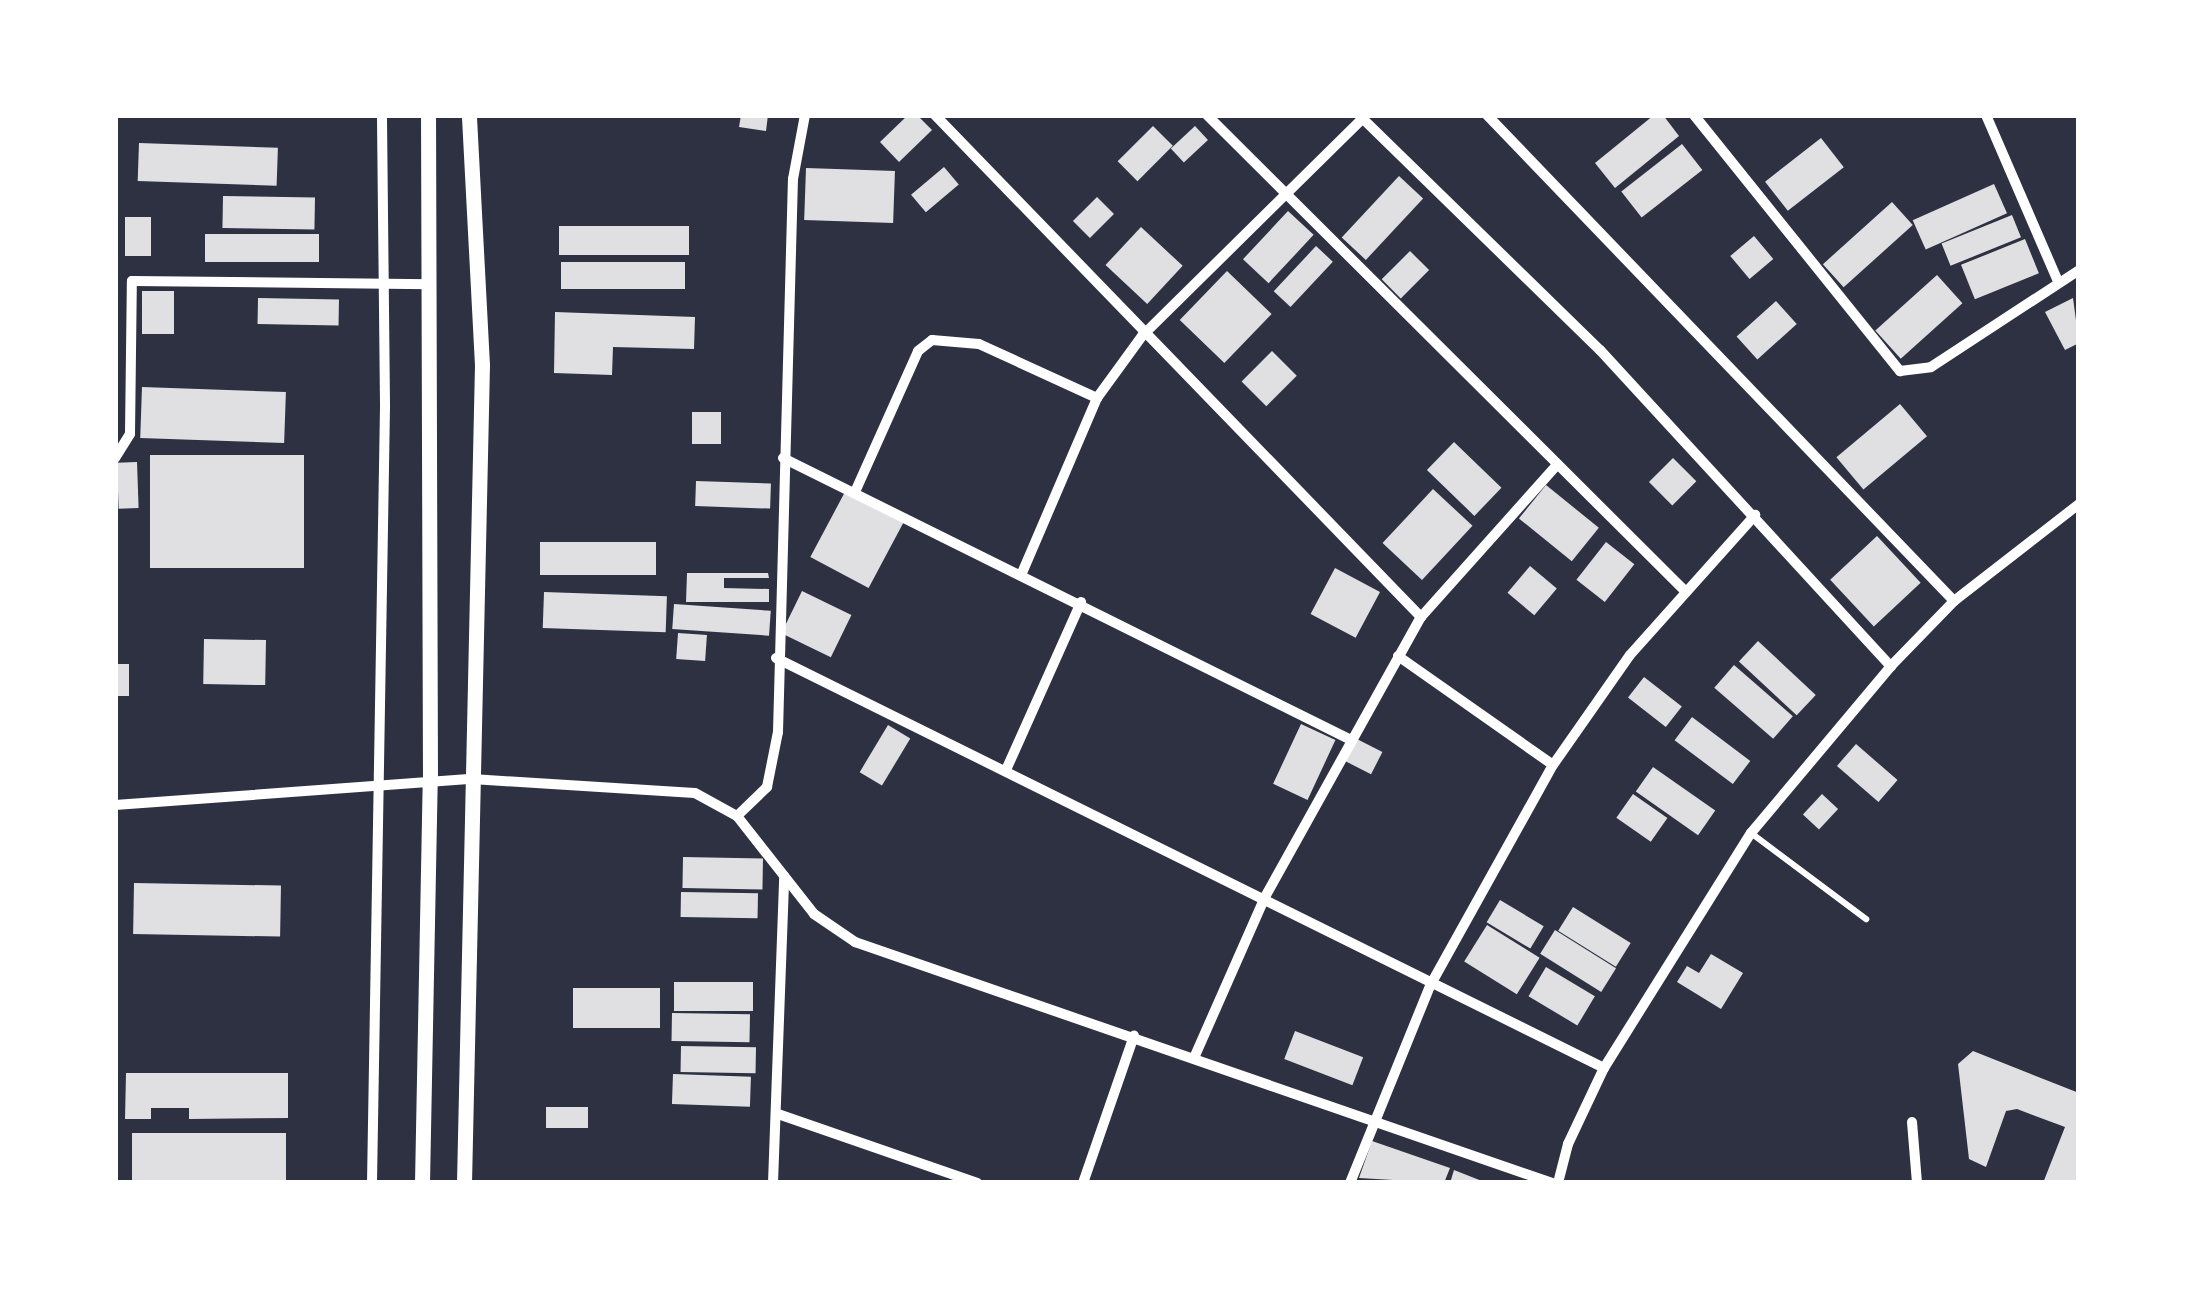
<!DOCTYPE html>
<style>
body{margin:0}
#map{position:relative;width:2194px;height:1298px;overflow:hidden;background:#2d3142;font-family:Cabin,sans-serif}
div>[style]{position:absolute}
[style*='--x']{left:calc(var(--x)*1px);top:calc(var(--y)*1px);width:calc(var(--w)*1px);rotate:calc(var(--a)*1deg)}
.building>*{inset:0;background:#e0e0e3;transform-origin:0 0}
.service>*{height:6px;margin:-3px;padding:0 3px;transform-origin:3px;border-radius:3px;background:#fff}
.minor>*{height:10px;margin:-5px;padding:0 5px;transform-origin:5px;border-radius:5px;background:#fff}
.tertiary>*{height:15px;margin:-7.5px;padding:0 7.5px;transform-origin:7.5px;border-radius:7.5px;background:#fff}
span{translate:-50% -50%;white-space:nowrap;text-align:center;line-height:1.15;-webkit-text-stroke:10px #fff;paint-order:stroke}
.frame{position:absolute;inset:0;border:118px solid #fff;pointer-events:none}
</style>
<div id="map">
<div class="building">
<i style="clip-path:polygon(741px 115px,768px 115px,766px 131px,739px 127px)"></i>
<i style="clip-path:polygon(908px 115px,917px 115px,932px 130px,899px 162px,880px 142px)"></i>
<i style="clip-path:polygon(1654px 115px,1663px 115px,1679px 136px,1615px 188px,1595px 163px)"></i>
<i style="left:1153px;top:126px;width:28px;height:50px;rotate:45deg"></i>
<i style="left:1195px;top:126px;width:19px;height:33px;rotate:47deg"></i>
<i style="left:1821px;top:138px;width:37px;height:71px;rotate:52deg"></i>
<i style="left:139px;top:143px;width:139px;height:38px;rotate:2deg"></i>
<i style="left:1682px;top:144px;width:33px;height:77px;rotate:52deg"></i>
<i style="left:944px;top:167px;width:23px;height:43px;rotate:50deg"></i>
<i style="left:806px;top:168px;width:89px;height:52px;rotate:2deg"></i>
<i style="left:1399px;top:176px;width:33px;height:84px;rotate:43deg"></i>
<i style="left:1994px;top:184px;width:32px;height:89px;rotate:66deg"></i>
<i style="left:223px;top:196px;width:92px;height:32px;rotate:1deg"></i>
<i style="left:1097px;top:197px;width:24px;height:34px;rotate:45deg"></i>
<i style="left:1892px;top:202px;width:31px;height:93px;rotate:48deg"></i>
<i style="left:1288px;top:211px;width:35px;height:66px;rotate:43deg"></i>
<i style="left:2012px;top:215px;width:24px;height:76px;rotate:68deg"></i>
<i style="left:125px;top:217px;width:26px;height:39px"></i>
<i style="left:559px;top:226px;width:130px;height:29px"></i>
<i style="left:1141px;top:227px;width:57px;height:52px;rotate:43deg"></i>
<i style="left:205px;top:234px;width:114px;height:28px"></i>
<i style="left:1754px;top:236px;width:30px;height:31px;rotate:50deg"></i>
<i style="left:2025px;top:239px;width:37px;height:69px;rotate:68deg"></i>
<i style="left:1316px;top:246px;width:23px;height:62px;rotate:43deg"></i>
<i style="left:1410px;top:251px;width:27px;height:40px;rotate:45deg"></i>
<i style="left:561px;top:262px;width:124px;height:27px"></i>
<i style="left:1227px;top:271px;width:62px;height:68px;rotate:44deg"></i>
<i style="left:1937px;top:275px;width:38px;height:83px;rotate:48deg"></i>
<i style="left:142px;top:291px;width:32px;height:43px"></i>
<i style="left:258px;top:298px;width:81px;height:26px;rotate:1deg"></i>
<i style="clip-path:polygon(2073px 298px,2079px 343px,2065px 350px,2045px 312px)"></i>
<i style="left:1776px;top:301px;width:31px;height:53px;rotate:48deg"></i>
<i style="clip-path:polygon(555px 312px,695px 317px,694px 349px,613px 347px,612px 375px,554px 373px)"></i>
<i style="left:1272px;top:351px;width:35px;height:43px;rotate:45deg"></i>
<i style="left:142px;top:387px;width:144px;height:51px;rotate:2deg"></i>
<i style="left:1900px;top:404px;width:42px;height:83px;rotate:50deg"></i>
<i style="left:692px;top:412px;width:29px;height:32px"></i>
<i style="left:1454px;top:442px;width:66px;height:39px;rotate:44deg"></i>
<i style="left:150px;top:455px;width:154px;height:113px"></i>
<i style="left:1673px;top:458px;width:33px;height:34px;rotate:45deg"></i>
<i style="left:137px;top:462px;width:46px;height:20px;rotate:88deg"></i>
<i style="left:696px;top:481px;width:75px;height:25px;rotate:2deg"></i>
<i style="left:1546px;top:485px;width:68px;height:43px;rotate:39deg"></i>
<i style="left:1433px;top:489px;width:54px;height:74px;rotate:43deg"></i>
<i style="left:846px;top:490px;width:66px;height:76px;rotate:28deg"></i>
<i style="left:1877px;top:536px;width:64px;height:64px;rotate:47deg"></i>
<i style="left:656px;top:542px;width:33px;height:116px;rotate:90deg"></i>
<i style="left:1606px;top:542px;width:36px;height:48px;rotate:38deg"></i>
<i style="left:1530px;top:566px;width:35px;height:35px;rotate:40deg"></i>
<i style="left:1335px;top:568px;width:51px;height:52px;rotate:28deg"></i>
<i style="clip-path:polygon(687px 573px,768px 573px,769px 578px,724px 578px,724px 588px,769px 589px,769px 602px,686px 602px)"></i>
<i style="left:802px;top:591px;width:55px;height:47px;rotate:26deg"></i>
<i style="left:544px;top:592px;width:123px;height:36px;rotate:2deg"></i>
<i style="left:674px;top:604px;width:97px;height:25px;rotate:4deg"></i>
<i style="left:678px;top:633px;width:29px;height:26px;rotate:4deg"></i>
<i style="left:204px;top:639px;width:62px;height:45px;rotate:1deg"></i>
<i style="left:1758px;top:641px;width:79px;height:28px;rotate:43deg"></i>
<i style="left:115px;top:664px;width:14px;height:32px"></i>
<i style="left:1734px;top:665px;width:78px;height:30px;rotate:41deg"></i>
<i style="left:1644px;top:677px;width:48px;height:26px;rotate:38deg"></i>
<i style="left:1692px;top:717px;width:73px;height:29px;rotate:37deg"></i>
<i style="left:1301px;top:724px;width:38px;height:66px;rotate:25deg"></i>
<i style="left:888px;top:725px;width:26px;height:55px;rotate:31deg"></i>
<i style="left:1353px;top:737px;width:33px;height:25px;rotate:27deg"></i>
<i style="left:1856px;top:744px;width:55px;height:29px;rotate:41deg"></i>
<i style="left:1653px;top:767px;width:76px;height:30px;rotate:35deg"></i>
<i style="left:1633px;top:794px;width:42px;height:29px;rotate:35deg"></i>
<i style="left:1822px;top:794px;width:22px;height:28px;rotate:43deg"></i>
<i style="left:683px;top:857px;width:80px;height:31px;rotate:1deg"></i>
<i style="left:134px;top:883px;width:147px;height:51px;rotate:1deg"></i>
<i style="left:681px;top:892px;width:77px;height:25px;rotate:1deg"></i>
<i style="left:1500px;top:900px;width:51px;height:26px;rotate:31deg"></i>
<i style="left:1573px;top:907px;width:68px;height:28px;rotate:32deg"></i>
<i style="left:1487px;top:925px;width:62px;height:43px;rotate:32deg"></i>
<i style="left:1555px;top:930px;width:72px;height:28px;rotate:32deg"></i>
<i style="clip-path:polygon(1711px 954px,1743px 973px,1721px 1009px,1677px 982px,1687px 966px,1699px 973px)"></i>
<i style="left:1546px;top:967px;width:57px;height:34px;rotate:31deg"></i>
<i style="left:674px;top:982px;width:79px;height:29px"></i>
<i style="left:573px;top:988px;width:87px;height:40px"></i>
<i style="left:672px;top:1013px;width:78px;height:28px;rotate:1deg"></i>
<i style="left:1295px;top:1031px;width:73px;height:30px;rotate:21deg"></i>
<i style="left:681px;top:1046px;width:75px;height:26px;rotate:1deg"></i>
<i style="clip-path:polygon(1973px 1051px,2079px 1093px,2079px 1183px,2043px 1183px,2065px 1127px,2017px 1109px,2006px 1111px,1986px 1167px,1969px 1159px,1958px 1064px)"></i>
<i style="clip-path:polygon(126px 1073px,288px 1073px,288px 1118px,189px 1119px,189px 1108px,151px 1108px,151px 1119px,125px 1119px)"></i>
<i style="left:673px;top:1074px;width:78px;height:30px;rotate:2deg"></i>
<i style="left:546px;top:1107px;width:42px;height:21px"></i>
<i style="left:286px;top:1133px;width:50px;height:154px;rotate:90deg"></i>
<i style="clip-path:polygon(1372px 1141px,1450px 1168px,1444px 1183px,1359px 1178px)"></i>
<i style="clip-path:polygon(1454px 1170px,1487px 1183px,1450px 1183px)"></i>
</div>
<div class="service">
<i style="--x:1751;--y:833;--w:144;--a:36.8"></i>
</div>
<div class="minor">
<i style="--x:935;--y:115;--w:699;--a:45.93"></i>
<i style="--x:1207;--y:115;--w:676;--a:44.88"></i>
<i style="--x:1359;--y:115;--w:337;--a:44.3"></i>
<i style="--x:1600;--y:350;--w:430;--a:47.4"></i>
<i style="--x:1487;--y:115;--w:674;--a:46.14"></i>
<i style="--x:1694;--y:115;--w:329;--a:51.2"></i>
<i style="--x:1900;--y:371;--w:31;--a:-7"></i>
<i style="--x:1931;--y:367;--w:177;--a:-33.2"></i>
<i style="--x:1986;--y:115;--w:181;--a:66.6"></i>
<i style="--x:115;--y:458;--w:28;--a:-58"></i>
<i style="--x:130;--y:434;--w:153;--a:-89.3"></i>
<i style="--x:132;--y:281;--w:299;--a:0.6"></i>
<i style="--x:783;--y:458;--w:632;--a:26.4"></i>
<i style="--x:855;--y:492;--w:154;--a:-65.9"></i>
<i style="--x:918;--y:351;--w:18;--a:-38"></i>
<i style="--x:932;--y:340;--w:47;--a:4.9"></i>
<i style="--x:979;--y:344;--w:130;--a:24.6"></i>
<i style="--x:1022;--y:573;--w:190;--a:-66.8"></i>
<i style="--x:1097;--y:398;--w:77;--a:-54"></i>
<i style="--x:1142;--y:336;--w:310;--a:-44.6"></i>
<i style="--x:1398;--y:656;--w:189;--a:35.1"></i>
<i style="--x:776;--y:658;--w:924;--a:26.34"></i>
<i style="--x:1006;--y:770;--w:184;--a:-65.9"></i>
<i style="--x:115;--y:805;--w:358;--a:-4.2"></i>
<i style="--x:472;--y:779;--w:223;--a:3.6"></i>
<i style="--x:695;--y:793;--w:48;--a:28.7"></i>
<i style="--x:737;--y:816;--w:125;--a:51.8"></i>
<i style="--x:814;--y:914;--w:50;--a:34.3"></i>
<i style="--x:855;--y:942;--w:737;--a:19.07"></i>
<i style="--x:737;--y:816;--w:42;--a:-44"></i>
<i style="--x:767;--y:787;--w:56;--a:-78.7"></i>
<i style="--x:778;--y:732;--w:553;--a:-88.45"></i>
<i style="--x:793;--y:179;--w:65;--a:-79.4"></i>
<i style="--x:1194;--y:1058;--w:176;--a:-66.2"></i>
<i style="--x:1265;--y:897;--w:321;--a:-60.9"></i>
<i style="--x:1421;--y:617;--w:205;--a:-48.2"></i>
<i style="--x:778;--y:1114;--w:211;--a:19.1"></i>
<i style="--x:1912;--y:1122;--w:61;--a:85.3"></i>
<i style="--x:372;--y:1183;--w:778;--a:-89.04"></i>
<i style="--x:385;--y:405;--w:290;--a:-90.6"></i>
<i style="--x:773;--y:1183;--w:307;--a:-87.9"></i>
<i style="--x:1083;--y:1183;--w:156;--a:-70.9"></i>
<i style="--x:1350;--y:1183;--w:215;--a:-67.9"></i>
<i style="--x:1431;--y:984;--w:251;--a:-60.9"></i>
<i style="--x:1553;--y:765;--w:134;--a:-55"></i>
<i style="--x:1630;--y:655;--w:188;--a:-48.2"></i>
<i style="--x:1558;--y:1183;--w:40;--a:-75.6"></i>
<i style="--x:1568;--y:1144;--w:84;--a:-64.7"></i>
<i style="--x:1604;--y:1068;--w:277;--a:-58"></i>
<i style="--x:1751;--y:833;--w:218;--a:-50"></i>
<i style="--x:1891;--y:666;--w:91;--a:-45.9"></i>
<i style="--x:1954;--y:601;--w:158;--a:-37.8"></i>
</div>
<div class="tertiary">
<i style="--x:422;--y:1183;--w:403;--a:-88.9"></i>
<i style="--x:430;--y:780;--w:665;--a:-90.17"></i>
<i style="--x:464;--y:1183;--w:818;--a:-88.74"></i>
<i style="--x:482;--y:365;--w:250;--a:-93"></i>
</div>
<div class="frame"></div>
</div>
